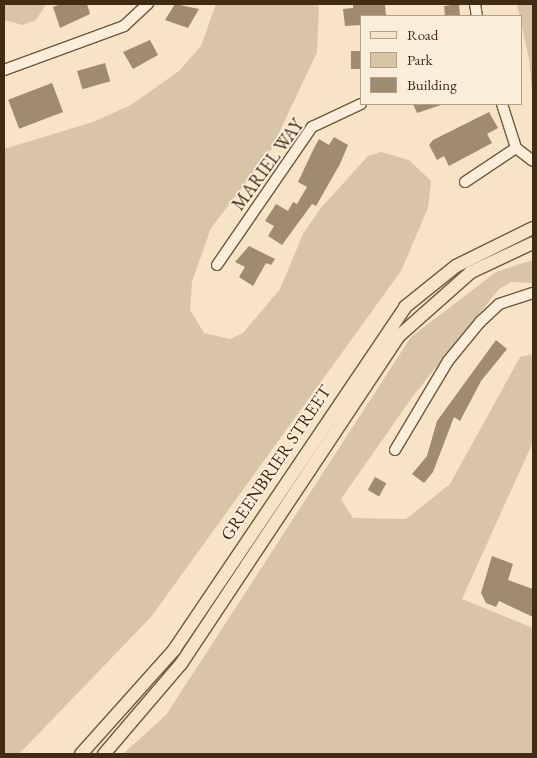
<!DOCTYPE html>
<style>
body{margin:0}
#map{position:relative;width:537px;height:758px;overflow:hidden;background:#f7e3c6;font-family:"EB Garamond",serif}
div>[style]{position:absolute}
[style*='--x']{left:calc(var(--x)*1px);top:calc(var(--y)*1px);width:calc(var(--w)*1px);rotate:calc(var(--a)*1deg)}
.green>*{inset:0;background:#d8c4a7}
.building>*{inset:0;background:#9f8b70;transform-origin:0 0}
.roads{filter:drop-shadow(1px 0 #6d5a3f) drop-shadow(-1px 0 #6d5a3f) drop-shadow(0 1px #6d5a3f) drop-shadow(0 -1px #6d5a3f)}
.minor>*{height:10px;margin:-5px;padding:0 5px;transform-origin:5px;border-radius:5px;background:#faedda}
.major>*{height:12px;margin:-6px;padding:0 6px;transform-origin:6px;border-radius:6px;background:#f7e3c6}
span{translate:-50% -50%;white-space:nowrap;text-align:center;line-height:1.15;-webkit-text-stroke:4px #faedda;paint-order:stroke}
.street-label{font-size:18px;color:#3f2c12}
.frame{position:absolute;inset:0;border:5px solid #3f2c12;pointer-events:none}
.legend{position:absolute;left:360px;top:15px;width:162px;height:90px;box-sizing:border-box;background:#faedda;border:1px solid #afa08a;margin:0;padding:6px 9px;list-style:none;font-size:15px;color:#3f2c12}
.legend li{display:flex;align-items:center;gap:10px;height:25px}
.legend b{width:25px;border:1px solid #afa08a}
</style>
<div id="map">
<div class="green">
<i style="clip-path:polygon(4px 4px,46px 4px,36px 20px,23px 25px,4px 20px)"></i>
<i style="clip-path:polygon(216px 4px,318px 4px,319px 8px,317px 52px,271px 150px,211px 228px,192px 282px,190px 310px,204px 333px,230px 339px,243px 333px,280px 289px,303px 234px,320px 209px,368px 156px,381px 152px,409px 160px,431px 181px,428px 208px,401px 271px,151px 617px,19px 754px,4px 754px,4px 149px,93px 122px,131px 105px,179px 71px,201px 46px)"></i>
<i style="clip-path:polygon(517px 4px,533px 4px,533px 102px,529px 59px)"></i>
<i style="clip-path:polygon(533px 260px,533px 283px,511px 282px,499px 289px,413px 396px,341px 499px,353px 518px,406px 519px,450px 484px,520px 357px,533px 354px,533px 442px,462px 599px,533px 628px,533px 754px,123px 754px,166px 715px,411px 337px,496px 272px)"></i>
</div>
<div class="building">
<i style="clip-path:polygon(61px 4px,87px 4px,90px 14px,60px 28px,53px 7px)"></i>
<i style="clip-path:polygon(175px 4px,199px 9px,188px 28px,165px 20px)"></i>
<i style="clip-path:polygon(353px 4px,385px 4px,386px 16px,361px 16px,361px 25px,345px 26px,343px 9px,353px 8px)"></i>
<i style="clip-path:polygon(459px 4px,460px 16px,445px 16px,444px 6px)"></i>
<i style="clip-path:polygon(150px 40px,158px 55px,133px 69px,123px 52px)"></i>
<i style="left:361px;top:51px;width:18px;height:10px;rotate:90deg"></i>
<i style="left:105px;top:63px;width:19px;height:29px;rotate:74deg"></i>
<i style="left:52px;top:83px;width:31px;height:47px;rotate:69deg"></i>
<i style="clip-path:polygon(413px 104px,440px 104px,441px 105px,417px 113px)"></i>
<i style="clip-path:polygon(489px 112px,498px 128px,487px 134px,492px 143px,449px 166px,444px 156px,437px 160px,429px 145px,433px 140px)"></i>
<i style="clip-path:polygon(334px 137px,348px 145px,340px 164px,316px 206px,312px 204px,282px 245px,268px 236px,274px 226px,265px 221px,276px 204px,288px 211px,293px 202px,297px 204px,307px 187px,298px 182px,314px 148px,319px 139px,329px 145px)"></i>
<i style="clip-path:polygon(249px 246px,275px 259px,271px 265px,266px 263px,253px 286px,239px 277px,245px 267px,235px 262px)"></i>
<i style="clip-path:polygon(496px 340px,507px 349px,481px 381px,460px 421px,454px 417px,433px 472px,424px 483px,412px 474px,427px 456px,437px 421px)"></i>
<i style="left:375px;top:477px;width:13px;height:15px;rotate:29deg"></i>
<i style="clip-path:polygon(492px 556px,513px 564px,508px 580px,533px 589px,533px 617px,499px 601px,496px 607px,486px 603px,481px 593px)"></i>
</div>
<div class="roads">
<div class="minor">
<i style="--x:475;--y:4;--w:12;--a:81"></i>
<i style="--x:4;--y:70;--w:128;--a:-20.1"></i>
<i style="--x:124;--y:26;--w:33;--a:-43"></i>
<i style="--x:502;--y:104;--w:46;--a:72.3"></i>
<i style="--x:516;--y:148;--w:21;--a:37"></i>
<i style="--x:465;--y:182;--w:61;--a:-33.7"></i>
<i style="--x:217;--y:265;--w:168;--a:-55.5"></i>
<i style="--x:312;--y:127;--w:54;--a:-25.1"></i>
<i style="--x:395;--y:450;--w:104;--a:-59.2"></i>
<i style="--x:448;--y:361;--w:50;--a:-50.6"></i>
<i style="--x:480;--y:322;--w:26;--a:-43"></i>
<i style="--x:499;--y:304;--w:36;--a:-18"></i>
</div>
<div class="major">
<i style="--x:81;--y:754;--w:140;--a:-48.2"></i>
<i style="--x:174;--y:650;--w:414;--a:-56"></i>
<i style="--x:405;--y:307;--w:65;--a:-38.8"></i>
<i style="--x:456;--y:266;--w:86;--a:-26.3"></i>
<i style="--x:104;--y:754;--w:118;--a:-49.5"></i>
<i style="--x:181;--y:664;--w:395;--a:-56.4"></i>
<i style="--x:400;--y:335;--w:95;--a:-41.6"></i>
<i style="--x:471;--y:272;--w:68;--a:-25.1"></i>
</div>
</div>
<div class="street-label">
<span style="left:268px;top:165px;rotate:-54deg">MARIEL WAY</span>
<span style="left:276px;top:463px;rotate:-56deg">GREENBRIER STREET</span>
</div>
<div class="frame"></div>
<ul class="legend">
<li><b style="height:6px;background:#f7e3c6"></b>Road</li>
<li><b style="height:14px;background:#d8c4a7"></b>Park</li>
<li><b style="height:14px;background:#9f8b70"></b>Building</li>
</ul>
</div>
